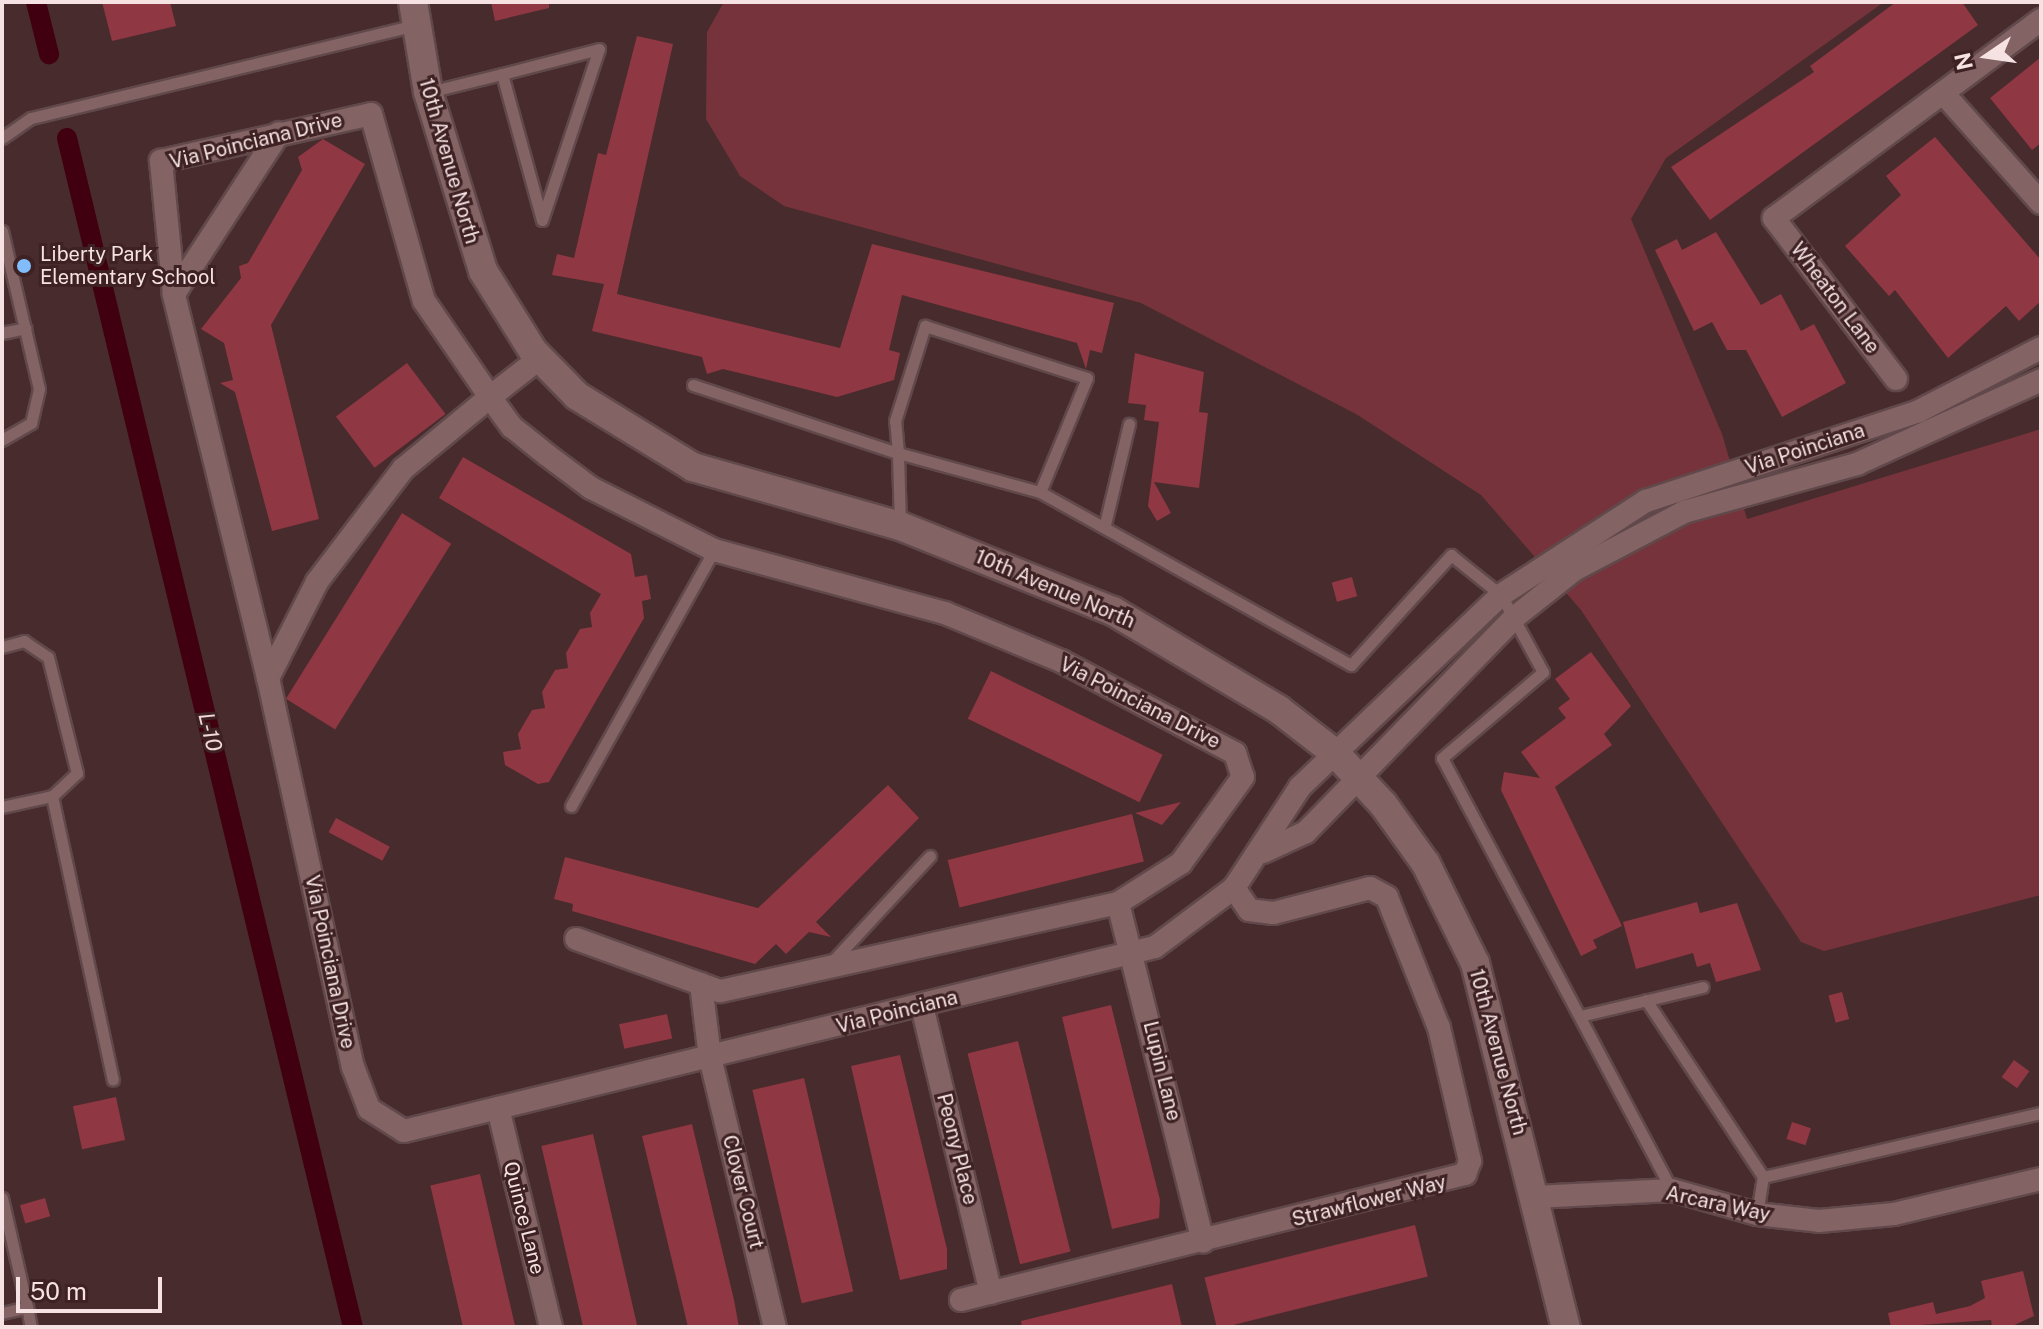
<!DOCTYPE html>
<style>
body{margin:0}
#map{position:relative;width:2043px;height:1329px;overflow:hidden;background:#482b2d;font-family:"Public Sans",sans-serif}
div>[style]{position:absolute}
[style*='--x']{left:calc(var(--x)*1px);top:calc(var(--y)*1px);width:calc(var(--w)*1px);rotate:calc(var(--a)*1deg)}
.green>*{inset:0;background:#77333b}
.canal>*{height:20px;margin:-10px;padding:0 10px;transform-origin:10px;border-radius:10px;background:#41000f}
.building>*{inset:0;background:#8f3742;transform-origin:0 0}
.roads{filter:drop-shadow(2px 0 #61494b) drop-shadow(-2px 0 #61494b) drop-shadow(0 2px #61494b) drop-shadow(0 -2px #61494b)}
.service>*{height:11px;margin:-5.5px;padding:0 5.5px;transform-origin:5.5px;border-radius:5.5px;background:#836364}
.minor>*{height:22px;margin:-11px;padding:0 11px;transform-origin:11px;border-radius:11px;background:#836364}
.tertiary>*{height:28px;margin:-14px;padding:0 14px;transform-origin:14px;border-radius:14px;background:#836364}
.dots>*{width:22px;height:22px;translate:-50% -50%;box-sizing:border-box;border:4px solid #3d2123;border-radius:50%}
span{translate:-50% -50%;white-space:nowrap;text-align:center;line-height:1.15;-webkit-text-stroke:6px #3d2123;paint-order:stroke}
.street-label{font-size:20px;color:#f6e2e3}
.poi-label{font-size:20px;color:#f6e2e3}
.left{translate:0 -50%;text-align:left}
.water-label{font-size:22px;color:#f3d8d9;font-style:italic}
.frame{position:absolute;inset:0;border:4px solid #f6e2e3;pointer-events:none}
.north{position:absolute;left:1947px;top:16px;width:80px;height:80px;-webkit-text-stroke:6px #3d2123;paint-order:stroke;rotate:257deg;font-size:22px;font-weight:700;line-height:32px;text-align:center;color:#f6e2e3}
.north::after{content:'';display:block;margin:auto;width:28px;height:36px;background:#f6e2e3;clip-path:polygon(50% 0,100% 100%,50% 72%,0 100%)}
.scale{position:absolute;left:16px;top:1277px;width:146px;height:36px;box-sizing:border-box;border:4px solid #f6e2e3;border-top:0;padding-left:10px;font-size:24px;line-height:28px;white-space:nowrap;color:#f6e2e3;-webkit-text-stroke:6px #3d2123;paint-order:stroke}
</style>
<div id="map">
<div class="green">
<i style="clip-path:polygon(724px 2px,1884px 2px,1666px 158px,1631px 219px,1722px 434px,1747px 519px,2041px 429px,2041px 895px,1824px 951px,1801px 942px,1581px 610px,1481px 495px,1356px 414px,1141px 303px,784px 206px,740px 176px,706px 119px,707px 32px)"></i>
</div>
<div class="canal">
<i style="--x:36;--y:2;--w:54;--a:76"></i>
<i style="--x:67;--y:138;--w:1223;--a:76.48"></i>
</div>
<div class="building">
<i style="clip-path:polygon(102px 2px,170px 2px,176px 26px,112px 41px)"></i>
<i style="clip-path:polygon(491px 2px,549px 2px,549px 8px,495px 21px)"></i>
<i style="clip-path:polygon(1896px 2px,1962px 2px,1978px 25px,1710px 220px,1671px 167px,1814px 72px,1810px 66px)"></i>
<i style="clip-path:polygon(637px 36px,673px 44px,617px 294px,840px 348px,872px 244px,1114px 303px,1102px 353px,1090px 350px,1086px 369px,1077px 343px,902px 295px,889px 350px,900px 353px,894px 380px,837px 397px,723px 369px,707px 374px,702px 357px,592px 331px,604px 284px,552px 275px,557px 254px,574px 258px,598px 153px,606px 155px)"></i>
<i style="clip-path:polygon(2041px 57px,2041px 143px,2032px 150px,1990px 98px)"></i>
<i style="clip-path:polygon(1935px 137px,2041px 260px,2041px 301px,2019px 321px,2006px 306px,1948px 358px,1895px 290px,1889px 296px,1845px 246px,1901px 195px,1886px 176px)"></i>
<i style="clip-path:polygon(323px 139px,365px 164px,271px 325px,319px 519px,272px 531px,235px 392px,220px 383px,233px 380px,224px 343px,201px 329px,241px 278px,239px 266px,248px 263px,302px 170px,298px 157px)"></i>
<i style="clip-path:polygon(1716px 232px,1761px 305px,1781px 294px,1801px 331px,1814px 324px,1846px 383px,1782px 417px,1746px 350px,1727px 350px,1712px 322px,1694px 331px,1655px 250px,1677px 239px,1682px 250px)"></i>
<i style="clip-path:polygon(1135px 353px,1204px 372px,1199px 412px,1208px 413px,1199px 488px,1154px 482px,1171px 513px,1157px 521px,1148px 506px,1159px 422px,1144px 420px,1146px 405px,1128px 403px)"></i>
<i style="left:407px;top:363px;width:64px;height:89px;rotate:53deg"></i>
<i style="clip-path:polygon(463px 457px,631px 554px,635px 577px,647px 575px,651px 599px,642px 601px,644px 618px,549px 782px,538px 784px,505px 765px,503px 752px,521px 749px,518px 734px,532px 710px,545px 708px,542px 692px,555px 670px,568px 668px,566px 653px,580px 629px,592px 627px,590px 613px,601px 594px,439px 498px)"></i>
<i style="left:402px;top:513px;width:58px;height:219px;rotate:32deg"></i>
<i style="left:1352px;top:577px;width:20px;height:21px;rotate:75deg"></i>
<i style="clip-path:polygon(1591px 652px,1631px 706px,1604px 734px,1612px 745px,1555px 787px,1622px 926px,1593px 940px,1597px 948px,1581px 956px,1501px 790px,1504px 772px,1540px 778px,1521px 752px,1566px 718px,1558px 708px,1570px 699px,1555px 679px)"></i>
<i style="left:991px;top:671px;width:191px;height:53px;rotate:26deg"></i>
<i style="clip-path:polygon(888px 785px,919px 818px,816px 922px,831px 937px,809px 932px,786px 954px,776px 944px,755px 964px,572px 911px,573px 904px,554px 899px,565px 857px,758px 908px)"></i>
<i style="clip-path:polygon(1181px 802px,1162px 825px,1135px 813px)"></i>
<i style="left:1132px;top:814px;width:49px;height:190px;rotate:76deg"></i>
<i style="left:336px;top:818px;width:61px;height:16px;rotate:28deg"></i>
<i style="clip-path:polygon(1697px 902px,1700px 913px,1737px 903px,1761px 970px,1716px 982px,1710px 963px,1697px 967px,1693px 953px,1636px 969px,1623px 922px)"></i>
<i style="left:1842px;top:992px;width:28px;height:14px;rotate:75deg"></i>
<i style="clip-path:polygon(1111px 1005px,1160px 1200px,1159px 1218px,1112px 1229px,1062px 1017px)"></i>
<i style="left:667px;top:1014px;width:25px;height:49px;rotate:78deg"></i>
<i style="left:1018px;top:1041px;width:217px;height:52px;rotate:76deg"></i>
<i style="clip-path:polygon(900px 1055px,947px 1249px,947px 1269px,900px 1280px,851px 1066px)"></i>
<i style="left:2014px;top:1060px;width:19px;height:21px;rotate:36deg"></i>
<i style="left:804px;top:1078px;width:219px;height:53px;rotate:77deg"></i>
<i style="left:116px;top:1097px;width:44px;height:44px;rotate:78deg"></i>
<i style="left:1792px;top:1122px;width:20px;height:18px;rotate:18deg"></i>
<i style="clip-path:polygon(692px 1124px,734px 1300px,739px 1327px,688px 1327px,642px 1136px)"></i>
<i style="left:593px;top:1134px;width:198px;height:53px;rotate:77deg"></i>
<i style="left:480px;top:1174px;width:157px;height:51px;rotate:77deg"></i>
<i style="left:45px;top:1198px;width:19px;height:26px;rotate:74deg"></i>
<i style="left:1415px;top:1225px;width:53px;height:217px;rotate:76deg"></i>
<i style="clip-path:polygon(2023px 1271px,2034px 1316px,2010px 1327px,1992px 1327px,1991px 1320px,1891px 1327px,1888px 1313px,1933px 1302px,1936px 1314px,1970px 1306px,1985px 1298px,1981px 1281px)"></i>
<i style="clip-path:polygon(1172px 1284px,1182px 1327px,1022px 1327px,1021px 1321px)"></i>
</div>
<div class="roads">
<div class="service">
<i style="--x:429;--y:92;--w:75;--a:-13.9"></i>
<i style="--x:502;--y:74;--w:151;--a:74.7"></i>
<i style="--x:542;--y:220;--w:180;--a:-71.6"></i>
<i style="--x:599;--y:49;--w:100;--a:165.5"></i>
<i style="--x:2;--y:138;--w:35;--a:-35"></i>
<i style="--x:31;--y:118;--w:394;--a:-13.6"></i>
<i style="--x:2;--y:231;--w:162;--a:76.8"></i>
<i style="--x:39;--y:389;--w:35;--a:103"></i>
<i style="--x:31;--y:423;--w:34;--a:150"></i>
<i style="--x:2;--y:333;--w:24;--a:-12"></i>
<i style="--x:693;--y:385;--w:216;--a:18.4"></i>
<i style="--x:898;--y:453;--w:32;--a:-95"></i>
<i style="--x:895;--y:421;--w:100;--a:-72.5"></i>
<i style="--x:925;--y:326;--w:170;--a:17.8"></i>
<i style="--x:1087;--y:378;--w:123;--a:112.4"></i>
<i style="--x:1105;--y:524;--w:103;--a:-76.5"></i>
<i style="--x:900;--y:525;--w:72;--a:-91.6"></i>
<i style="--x:898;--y:453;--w:147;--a:15.4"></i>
<i style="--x:1040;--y:492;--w:356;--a:29.1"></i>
<i style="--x:1351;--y:665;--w:149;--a:-47.7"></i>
<i style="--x:1451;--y:555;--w:64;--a:38.7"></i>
<i style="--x:1501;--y:595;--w:88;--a:61.4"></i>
<i style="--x:1543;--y:672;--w:133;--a:139.6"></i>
<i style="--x:1442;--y:758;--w:489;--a:62"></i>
<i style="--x:2;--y:647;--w:23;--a:-15"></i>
<i style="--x:24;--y:641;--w:29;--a:34"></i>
<i style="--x:48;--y:657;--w:120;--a:76"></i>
<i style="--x:77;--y:773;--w:34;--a:137"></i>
<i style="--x:52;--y:796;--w:51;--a:167.6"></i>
<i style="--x:52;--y:796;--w:290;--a:77.9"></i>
<i style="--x:571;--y:806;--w:293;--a:-60.8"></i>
<i style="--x:830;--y:964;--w:147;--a:-47.2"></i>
<i style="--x:1646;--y:1000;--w:212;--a:56.5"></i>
<i style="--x:1763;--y:1177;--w:285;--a:-13"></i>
<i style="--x:1580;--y:1016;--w:126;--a:-13.3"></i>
<i style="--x:2;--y:1198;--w:112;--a:77.1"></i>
<i style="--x:1757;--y:1214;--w:37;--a:-81"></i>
<i style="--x:2;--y:1313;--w:26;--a:-13"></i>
<i style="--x:27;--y:1307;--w:20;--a:79"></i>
</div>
<div class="minor">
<i style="--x:1943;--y:93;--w:147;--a:48.3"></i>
<i style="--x:174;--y:294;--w:192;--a:-56.9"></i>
<i style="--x:540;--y:358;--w:63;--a:142"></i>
<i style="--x:490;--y:397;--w:113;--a:140.4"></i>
<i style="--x:403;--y:469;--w:142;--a:127.3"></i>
<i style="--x:317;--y:582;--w:108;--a:117"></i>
<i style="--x:268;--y:678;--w:395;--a:-103.8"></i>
<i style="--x:174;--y:294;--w:134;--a:-95.6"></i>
<i style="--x:161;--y:161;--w:215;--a:-12.6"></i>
<i style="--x:371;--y:114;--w:194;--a:74.2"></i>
<i style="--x:424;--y:301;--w:116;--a:55.5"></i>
<i style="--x:490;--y:397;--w:37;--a:54"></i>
<i style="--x:512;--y:427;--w:45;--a:38.7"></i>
<i style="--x:547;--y:455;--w:55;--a:36.9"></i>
<i style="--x:591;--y:488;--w:138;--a:26.8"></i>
<i style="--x:714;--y:550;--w:239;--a:15.3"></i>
<i style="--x:945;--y:613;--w:126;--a:22.5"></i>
<i style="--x:1061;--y:661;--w:197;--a:27.9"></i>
<i style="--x:1235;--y:753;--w:25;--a:72"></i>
<i style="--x:1243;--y:777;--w:106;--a:125.8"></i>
<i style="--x:1181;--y:863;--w:75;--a:147.6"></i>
<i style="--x:1118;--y:903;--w:408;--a:167.5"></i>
<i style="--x:720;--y:991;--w:153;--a:-160.1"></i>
<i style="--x:1896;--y:379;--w:202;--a:-127.2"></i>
<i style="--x:1774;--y:218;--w:332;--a:-36.6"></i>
<i style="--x:268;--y:678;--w:398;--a:77.7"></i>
<i style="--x:353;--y:1067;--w:45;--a:69.1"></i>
<i style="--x:369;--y:1109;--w:41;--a:32.2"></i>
<i style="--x:404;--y:1131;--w:773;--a:-13.77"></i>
<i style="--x:1155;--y:947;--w:99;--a:-36.8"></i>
<i style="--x:1234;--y:888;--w:121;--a:-56.8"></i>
<i style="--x:1300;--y:787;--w:278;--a:-43.7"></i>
<i style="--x:1501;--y:595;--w:173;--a:-33"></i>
<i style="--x:1646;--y:501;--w:287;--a:-18.2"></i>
<i style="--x:1919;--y:411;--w:137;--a:-27.3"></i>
<i style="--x:1263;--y:852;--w:47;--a:-24.9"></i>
<i style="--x:1306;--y:832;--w:300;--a:-45.8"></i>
<i style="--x:1515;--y:617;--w:75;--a:-38.5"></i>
<i style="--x:1574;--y:570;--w:124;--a:-27.8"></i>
<i style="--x:1684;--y:512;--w:180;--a:-15.5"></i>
<i style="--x:1857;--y:464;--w:202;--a:-24.5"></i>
<i style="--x:1118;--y:903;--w:349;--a:75.9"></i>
<i style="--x:701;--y:984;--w:74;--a:83"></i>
<i style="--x:710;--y:1057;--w:278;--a:76.5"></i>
<i style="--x:922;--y:1006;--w:295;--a:76.5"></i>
<i style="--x:498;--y:1108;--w:225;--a:76.4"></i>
<i style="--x:1535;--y:1197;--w:137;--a:-2.9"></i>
<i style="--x:1672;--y:1190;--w:88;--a:15.8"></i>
<i style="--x:1757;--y:1214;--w:62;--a:6.4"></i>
<i style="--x:1819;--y:1221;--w:75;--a:-5.3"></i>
<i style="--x:1894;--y:1214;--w:151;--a:-13.4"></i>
<i style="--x:961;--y:1300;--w:520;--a:-14.04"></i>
<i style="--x:1465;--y:1174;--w:14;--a:-69"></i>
<i style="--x:1470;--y:1161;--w:137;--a:-103.1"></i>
<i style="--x:1439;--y:1028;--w:141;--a:-111.7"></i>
<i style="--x:1387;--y:897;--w:19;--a:-152"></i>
<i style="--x:1370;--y:888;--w:100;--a:165.5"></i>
<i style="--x:1273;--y:913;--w:24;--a:-173"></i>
<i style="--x:1249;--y:910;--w:27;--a:-124"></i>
</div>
<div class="tertiary">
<i style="--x:413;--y:2;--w:91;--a:80.5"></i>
<i style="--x:428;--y:92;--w:187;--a:72.9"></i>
<i style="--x:483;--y:271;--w:94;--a:58"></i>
<i style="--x:533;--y:351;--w:63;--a:45.6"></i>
<i style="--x:577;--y:396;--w:136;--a:31.5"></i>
<i style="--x:693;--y:467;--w:215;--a:15.9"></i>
<i style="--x:900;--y:526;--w:229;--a:21.8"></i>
<i style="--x:1113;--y:611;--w:192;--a:30.7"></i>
<i style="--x:1278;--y:709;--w:73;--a:37.8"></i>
<i style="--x:1336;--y:754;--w:69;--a:46.8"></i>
<i style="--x:1383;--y:804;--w:74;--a:54.4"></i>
<i style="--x:1426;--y:864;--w:110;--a:63.7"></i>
<i style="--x:1475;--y:963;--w:375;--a:76"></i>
</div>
</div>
<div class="dots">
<i style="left:24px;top:266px;background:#82bcfa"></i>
</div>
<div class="street-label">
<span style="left:256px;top:141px;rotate:-14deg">Via Poinciana Drive</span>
<span style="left:449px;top:161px;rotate:74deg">10th Avenue North</span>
<span style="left:1835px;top:298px;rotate:53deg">Wheaton Lane</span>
<span style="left:1805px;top:449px;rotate:-18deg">Via Poinciana</span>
<span style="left:1055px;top:589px;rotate:23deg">10th Avenue North</span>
<span style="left:1140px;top:703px;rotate:27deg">Via Poinciana Drive</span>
<span style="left:330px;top:962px;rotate:78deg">Via Poinciana Drive</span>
<span style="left:897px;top:1012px;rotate:-14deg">Via Poinciana</span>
<span style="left:1498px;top:1052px;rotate:75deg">10th Avenue North</span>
<span style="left:1162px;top:1071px;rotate:76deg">Lupin Lane</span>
<span style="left:957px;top:1149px;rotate:76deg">Peony Place</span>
<span style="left:743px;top:1192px;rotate:76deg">Clover Court</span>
<span style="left:1369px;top:1201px;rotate:-14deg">Strawflower Way</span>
<span style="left:1718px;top:1204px;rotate:12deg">Arcara Way</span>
<span style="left:524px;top:1218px;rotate:76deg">Quince Lane</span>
</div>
<div class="poi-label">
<span class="left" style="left:40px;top:266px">Liberty Park<br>Elementary School</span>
</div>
<div class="water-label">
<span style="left:210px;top:732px;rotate:76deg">L-10</span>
</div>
<div class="frame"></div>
<div class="north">N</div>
<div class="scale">50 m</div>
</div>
